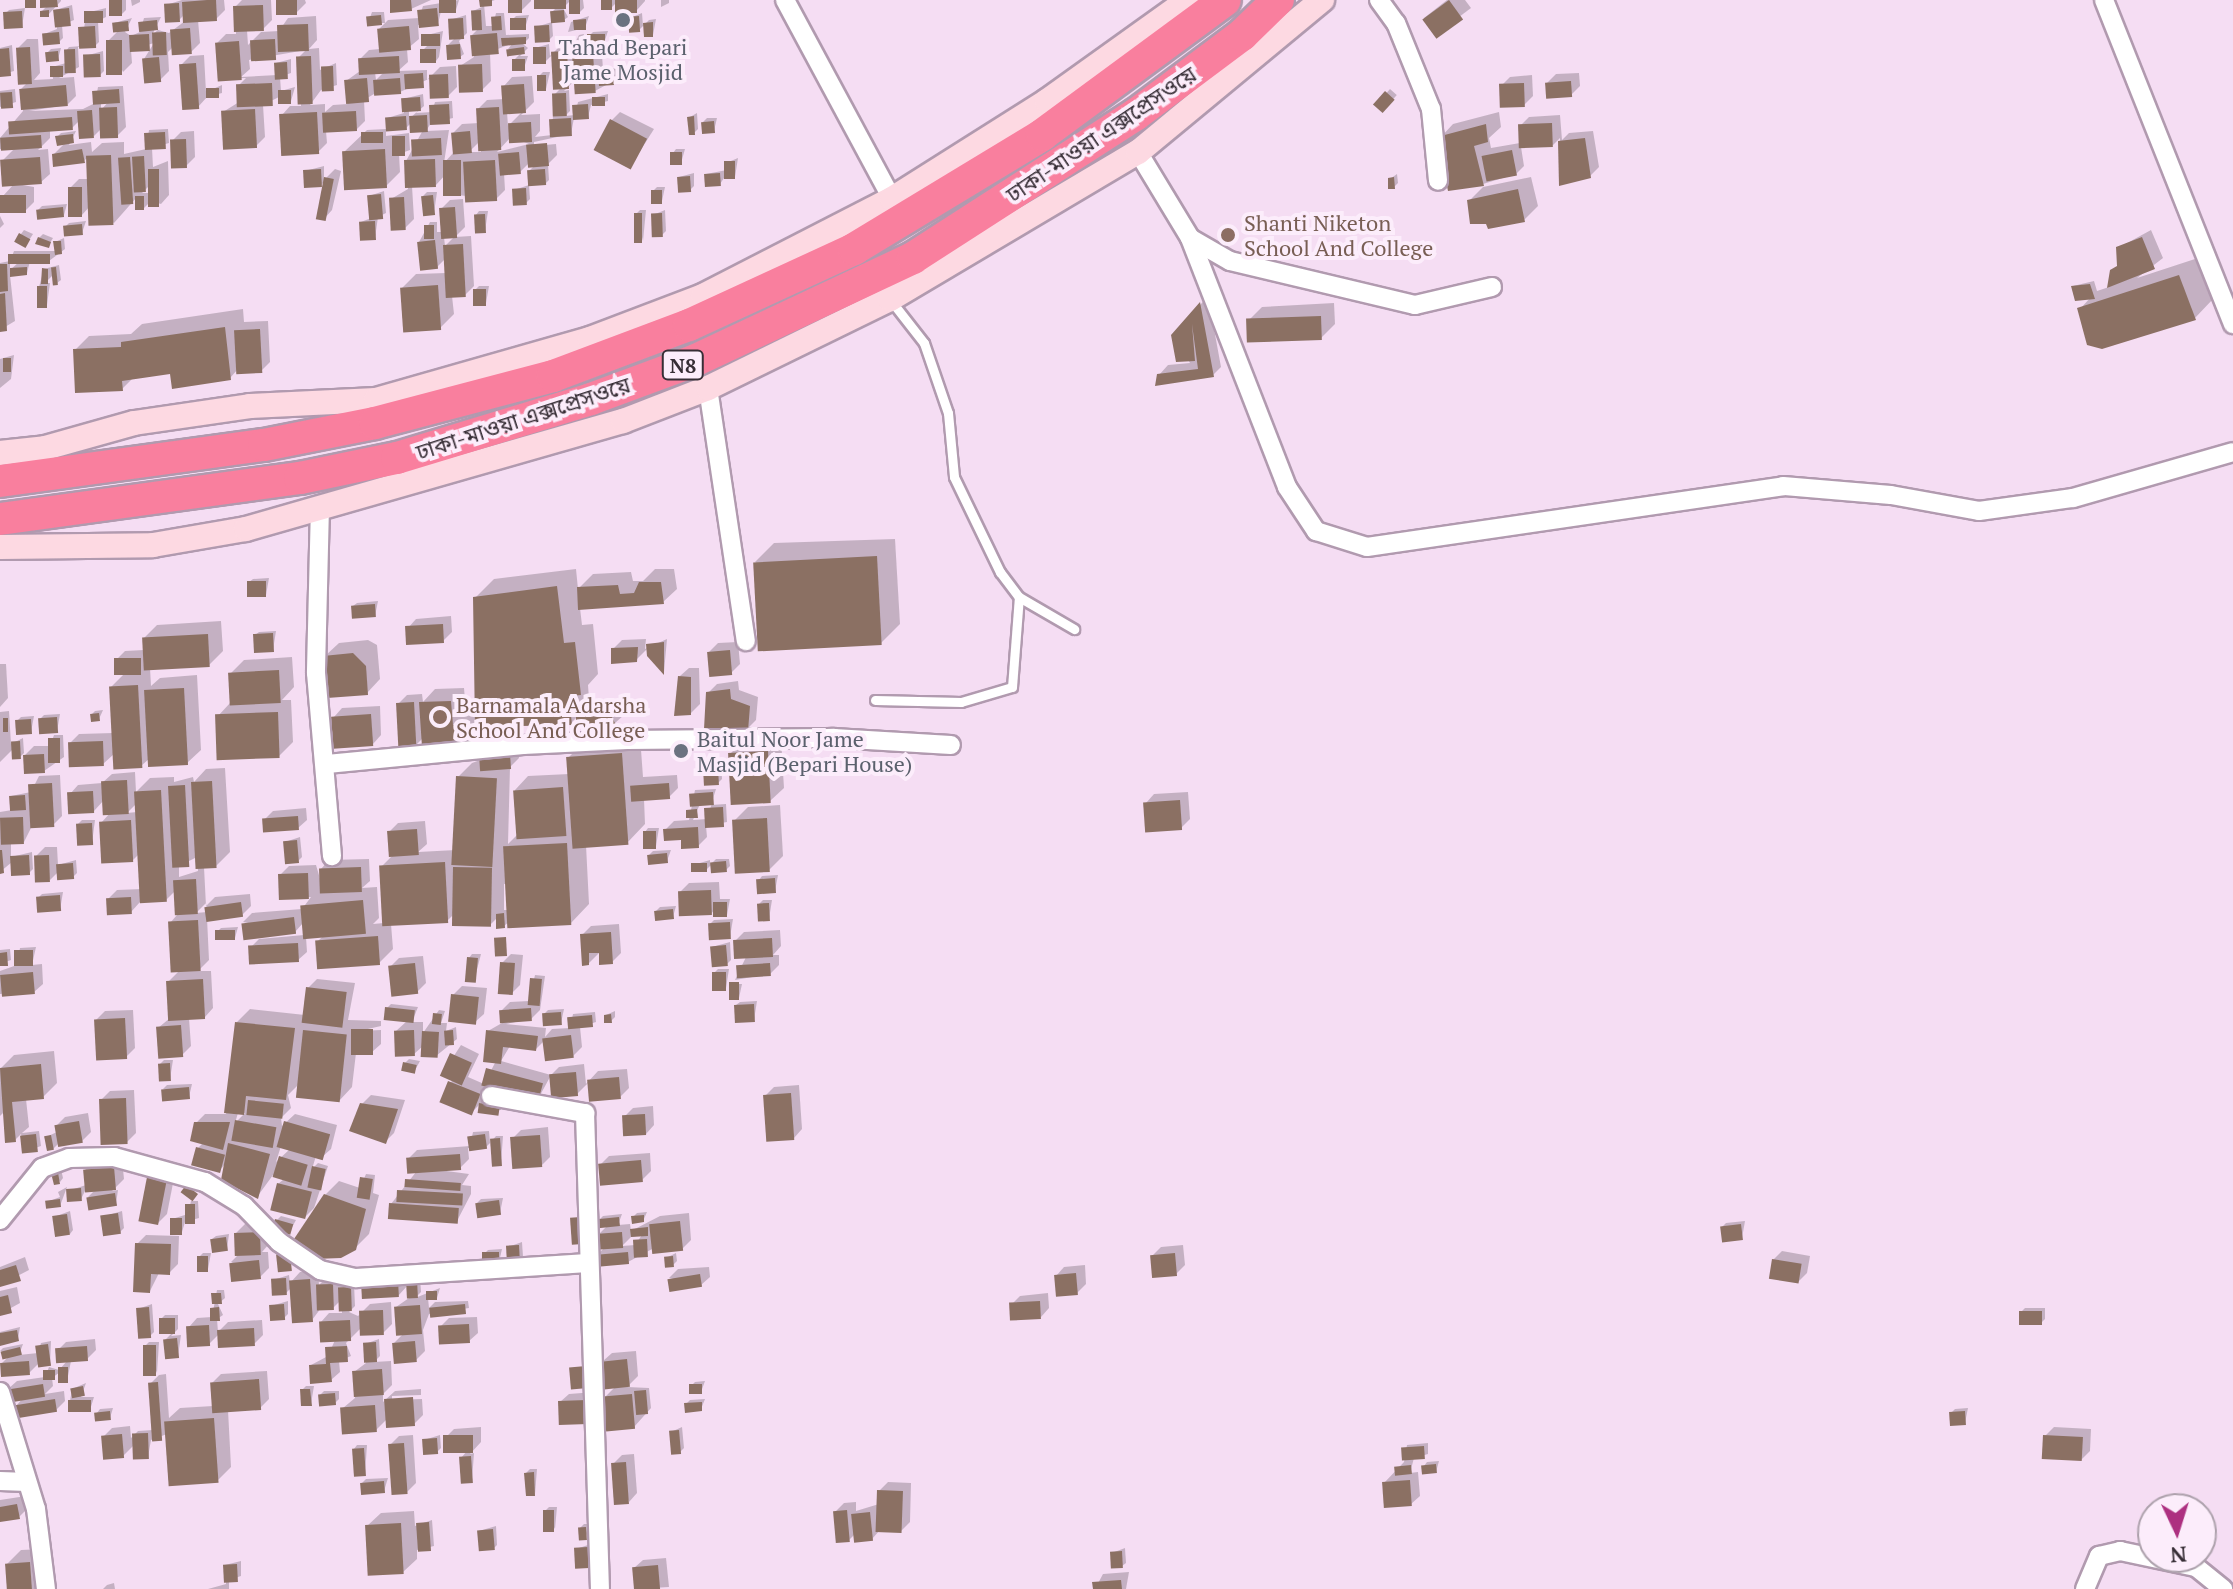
<!DOCTYPE html>
<meta charset="utf-8">
<style>
body{margin:0}
#map{position:relative;width:2233px;height:1589px;overflow:hidden;background:#f5ddf3;font-family:"PT Serif","Noto Sans Bengali",serif}
div>[style]{position:absolute}
[style*='--x']{left:calc(var(--x)*1px);top:calc(var(--y)*1px);width:calc(var(--w)*1px);rotate:calc(var(--a)*1deg)}
.shadow>*{inset:0;background:#0003;transform-origin:0 0}
.building>*{inset:0;background:#8b7063;transform-origin:0 0}
.roads{filter:drop-shadow(2px 0 #b19aaf) drop-shadow(-2px 0 #b19aaf) drop-shadow(0 2px #b19aaf) drop-shadow(0 -2px #b19aaf)}
.service>*{height:9px;margin:-4.5px;padding:0 4.5px;transform-origin:4.5px;border-radius:4.5px;background:#fff}
.minor>*{height:18px;margin:-9px;padding:0 9px;transform-origin:9px;border-radius:9px;background:#fff}
.secondary>*{height:24px;margin:-12px;padding:0 12px;transform-origin:12px;border-radius:12px;background:#fdd9e2}
.motorway>*{height:32px;margin:-16px;padding:0 16px;transform-origin:16px;border-radius:16px;background:#f97f9e}
.dots>*{width:22px;height:22px;translate:-50% -50%;box-sizing:border-box;border:4px solid #fcedfb;border-radius:50%}
span{translate:-50% -50%;white-space:nowrap;text-align:center;line-height:1.15;-webkit-text-stroke:8px #fcedfb;paint-order:stroke}
.shield-label span{padding:2px 6px;background:#fcedfb;border:2px solid;border-radius:6px;-webkit-text-stroke-width:0}
.shield-label{font-size:20px;color:#372e36;font-weight:700}
.worship-label{font-size:22px;color:#5b616d}
.left{translate:0 -50%;text-align:left}
.street-label{font-size:22px;color:#372e36}
.education-label{font-size:22px;color:#785e54}
.north{position:absolute;left:2137px;top:1493px;width:80px;height:80px;box-sizing:border-box;background:#fcedfb;border:2px solid #ada1ac;border-radius:50%;rotate:176deg;font-size:22px;font-weight:700;line-height:32px;text-align:center;color:#372e36}
.north::after{content:'';display:block;margin:auto;width:28px;height:36px;background:#ad3080;clip-path:polygon(50% 0,100% 100%,50% 72%,0 100%)}
</style>
<div id="map">
<div class="shadow">
<i style="clip-path:polygon(42px 0,61px 0,61px 1px,48px 15px,42px 11px,48px 5px)"></i>
<i style="clip-path:polygon(111px 0,126px 0,126px 10px,122px 14px)"></i>
<i style="clip-path:polygon(131px 0,140px 0,140px 2px,132px 6px)"></i>
<i style="clip-path:polygon(182px 0,224px 0,225px 10px,216px 19px,198px 20px,200px 43px,191px 52px,173px 47px,168px 52px,169px 71px,160px 80px,144px 59px,154px 43px,131px 50px,132px 63px,123px 72px,108px 41px,120px 29px,114px 23px,132px 18px,125px 32px,131px 36px,140px 32px,144px 18px,161px 17px,152px 35px,158px 30px,169px 33px,185px 21px,185px 14px,179px 20px,166px 5px)"></i>
<i style="clip-path:polygon(evenodd,242px 0,271px 0,272px 20px,263px 29px,247px 30px,248px 45px,261px 32px,279px 31px,288px 18px,316px 16px,317px 40px,309px 49px,319px 48px,320px 70px,336px 63px,337px 85px,321px 90px,310px 105px,325px 104px,325px 112px,333px 105px,348px 104px,346px 81px,360px 71px,360px 59px,369px 50px,380px 49px,379px 29px,388px 20px,419px 18px,423px 6px,459px 0,456px 10px,441px 11px,438px 24px,418px 25px,419px 39px,407px 49px,408px 62px,398px 71px,427px 70px,427px 80px,440px 67px,456px 66px,457px 87px,448px 96px,431px 78px,400px 92px,374px 94px,364px 100px,365px 121px,357px 129px,326px 131px,327px 143px,318px 152px,282px 115px,290px 106px,301px 106px,298px 58px,306px 50px,249px 60px,250px 69px,241px 77px,277px 75px,276px 63px,291px 59px,291px 73px,280px 77px,281px 91px,295px 87px,291px 101px,281px 96px,263px 105px,265px 137px,256px 146px,223px 112px,239px 102px,238px 86px,246px 78px,219px 79px,217px 43px,226px 34px,236px 34px,235px 7px,242px 0,375px 72px,384px 72px,376px 80px,375px 72px)"></i>
<i style="clip-path:polygon(278px 0,305px 0,306px 3px,297px 12px)"></i>
<i style="clip-path:polygon(392px 0,431px 0,411px 9px)"></i>
<i style="clip-path:polygon(481px 0,495px 0,484px 4px,486px 26px,493px 26px,496px 13px,504px 13px,506px 35px,529px 34px,529px 38px,523px 44px,528px 48px,520px 56px,528px 56px,524px 68px,514px 60px,522px 52px,508px 49px,513px 43px,490px 52px,491px 81px,482px 90px,460px 66px,474px 57px,472px 35px,479px 28px,473px 11px,482px 7px)"></i>
<i style="clip-path:polygon(510px 0,531px 0,531px 1px,522px 10px)"></i>
<i style="clip-path:polygon(536px 0,571px 0,563px 8px,568px 17px,564px 20px,552px 12px,558px 6px)"></i>
<i style="clip-path:polygon(571px 0,583px 0,584px 8px,580px 12px)"></i>
<i style="clip-path:polygon(603px 0,645px 0,645px 1px,637px 10px,617px 2px,612px 7px)"></i>
<i style="clip-path:polygon(661px 0,669px 0,669px 3px,661px 7px)"></i>
<i style="clip-path:polygon(1447px 0,1465px 0,1471px 8px,1435px 35px,1424px 18px)"></i>
<i style="clip-path:polygon(72px 5px,74px 20px,62px 25px,63px 38px,59px 42px,44px 34px,57px 29px,55px 10px)"></i>
<i style="clip-path:polygon(25px 8px,22px 26px,5px 14px,9px 10px)"></i>
<i style="clip-path:polygon(evenodd,106px 8px,106px 17px,98px 21px,99px 42px,95px 46px,78px 47px,79px 67px,59px 78px,74px 77px,76px 96px,67px 105px,29px 111px,83px 109px,95px 103px,98px 87px,123px 86px,126px 127px,117px 136px,102px 128px,94px 136px,80px 120px,72px 128px,50px 129px,50px 138px,38px 150px,48px 149px,50px 174px,41px 182px,17px 184px,34px 187px,34px 202px,25px 211px,2px 197px,14px 184px,3px 160px,15px 148px,0 149px,0 138px,23px 111px,21px 89px,28px 82px,18px 48px,27px 39px,38px 39px,40px 73px,34px 80px,53px 79px,52px 67px,66px 63px,66px 51px,69px 47px,82px 46px,86px 13px,106px 8px,109px 101px,101px 110px,101px 102px,109px 101px)"></i>
<i style="clip-path:polygon(372px 12px,384px 12px,385px 23px,368px 23px)"></i>
<i style="clip-path:polygon(642px 13px,643px 26px,649px 20px,656px 19px,653px 35px,645px 24px,639px 30px,630px 18px)"></i>
<i style="clip-path:polygon(466px 15px,467px 33px,459px 41px,464px 54px,460px 57px,448px 45px,455px 38px,450px 20px)"></i>
<i style="clip-path:polygon(529px 15px,525px 28px,512px 20px,516px 16px)"></i>
<i style="clip-path:polygon(589px 16px,585px 28px,568px 32px,571px 22px)"></i>
<i style="clip-path:polygon(552px 22px,553px 36px,549px 40px,536px 27px)"></i>
<i style="clip-path:polygon(443px 31px,439px 57px,436px 61px,422px 51px,428px 45px,423px 36px)"></i>
<i style="clip-path:polygon(608px 31px,605px 40px,589px 36px,593px 32px)"></i>
<i style="clip-path:polygon(584px 34px,581px 43px,575px 43px,579px 35px)"></i>
<i style="clip-path:polygon(evenodd,575px 43px,575px 55px,583px 47px,601px 46px,602px 51px,580px 57px,602px 55px,603px 69px,616px 68px,617px 79px,595px 91px,575px 80px,564px 91px,569px 90px,570px 111px,565px 116px,575px 115px,578px 102px,608px 94px,608px 101px,591px 105px,588px 117px,574px 118px,571px 134px,534px 142px,534px 146px,556px 144px,557px 155px,548px 164px,549px 180px,545px 184px,529px 171px,535px 165px,529px 163px,520px 172px,504px 173px,505px 190px,496px 199px,447px 194px,446px 174px,436px 185px,412px 186px,414px 219px,405px 228px,391px 199px,408px 189px,406px 161px,423px 130px,412px 122px,406px 128px,387px 118px,404px 113px,403px 99px,423px 94px,424px 106px,416px 113px,432px 112px,435px 102px,452px 101px,453px 118px,431px 123px,426px 131px,449px 130px,444px 163px,454px 152px,453px 133px,462px 124px,479px 123px,478px 109px,487px 100px,504px 99px,504px 86px,512px 77px,532px 76px,534px 102px,521px 115px,540px 114px,540px 131px,535px 137px,552px 135px,554px 95px,562px 87px,553px 54px,546px 61px,535px 48px,549px 44px,550px 56px,562px 44px,575px 43px,409px 110px,419px 110px,409px 119px,409px 110px,575px 43px,523px 111px,508px 126px,507px 112px,523px 111px,575px 43px,511px 137px,529px 144px,497px 152px,511px 137px,575px 43px,480px 141px,481px 152px,469px 152px,480px 141px)"></i>
<i style="clip-path:polygon(12px 45px,14px 71px,0 75px,0 48px)"></i>
<i style="clip-path:polygon(61px 48px,58px 59px,47px 53px,51px 49px)"></i>
<i style="clip-path:polygon(103px 51px,104px 71px,100px 75px,85px 56px)"></i>
<i style="clip-path:polygon(204px 55px,206px 92px,222px 85px,222px 93px,207px 97px,198px 107px,181px 65px,190px 56px)"></i>
<i style="clip-path:polygon(543px 72px,550px 72px,546px 89px,539px 76px)"></i>
<i style="clip-path:polygon(1579px 73px,1580px 86px,1571px 95px,1547px 83px,1556px 74px)"></i>
<i style="clip-path:polygon(1532px 75px,1533px 96px,1524px 105px,1501px 86px,1510px 77px)"></i>
<i style="clip-path:polygon(15px 89px,16px 102px,0 107px,0 91px)"></i>
<i style="left:1390px;top:89px;width:9px;height:21px;rotate:41deg"></i>
<i style="clip-path:polygon(620px 112px,654px 129px,630px 167px,611px 121px)"></i>
<i style="clip-path:polygon(1499px 112px,1501px 127px,1489px 138px,1491px 148px,1520px 143px,1520px 126px,1529px 117px,1560px 115px,1562px 140px,1569px 133px,1593px 131px,1599px 167px,1590px 176px,1561px 183px,1560px 138px,1553px 145px,1521px 147px,1524px 166px,1516px 174px,1483px 184px,1440px 138px,1453px 124px)"></i>
<i style="clip-path:polygon(697px 113px,698px 129px,694px 133px,690px 117px)"></i>
<i style="clip-path:polygon(707px 118px,717px 118px,714px 131px,703px 122px)"></i>
<i style="clip-path:polygon(evenodd,168px 129px,169px 143px,152px 148px,153px 167px,168px 161px,169px 195px,161px 204px,151px 201px,144px 208px,137px 197px,114px 223px,90px 206px,82px 215px,70px 188px,79px 179px,89px 179px,88px 157px,84px 161px,54px 154px,66px 142px,57px 137px,61px 133px,76px 131px,69px 145px,91px 142px,92px 152px,102px 143px,124px 142px,124px 154px,146px 149px,149px 130px,168px 129px,151px 184px,151px 193px,142px 193px,151px 184px)"></i>
<i style="clip-path:polygon(386px 129px,386px 136px,409px 133px,410px 150px,399px 154px,400px 172px,386px 186px,344px 152px,367px 130px)"></i>
<i style="clip-path:polygon(194px 131px,195px 157px,186px 166px,172px 141px,181px 132px)"></i>
<i style="clip-path:polygon(676px 149px,685px 149px,681px 163px,673px 153px)"></i>
<i style="clip-path:polygon(738px 158px,735px 177px,724px 178px,720px 184px,706px 174px,727px 170px,726px 163px)"></i>
<i style="clip-path:polygon(324px 166px,324px 180px,335px 169px,341px 171px,332px 210px,324px 219px,326px 180px,321px 185px,305px 171px)"></i>
<i style="clip-path:polygon(694px 173px,694px 186px,690px 190px,679px 177px)"></i>
<i style="clip-path:polygon(1397px 174px,1398px 183px,1394px 187px,1390px 179px)"></i>
<i style="clip-path:polygon(1531px 177px,1538px 206px,1524px 220px,1469px 201px,1483px 187px)"></i>
<i style="clip-path:polygon(529px 185px,530px 199px,526px 203px,514px 190px)"></i>
<i style="clip-path:polygon(657px 187px,665px 187px,662px 201px,653px 191px)"></i>
<i style="clip-path:polygon(384px 191px,386px 213px,378px 217px,375px 238px,361px 222px,371px 218px,369px 196px)"></i>
<i style="clip-path:polygon(427px 192px,437px 192px,434px 213px,423px 196px)"></i>
<i style="clip-path:polygon(evenodd,463px 199px,465px 227px,455px 237px,471px 236px,474px 286px,465px 295px,452px 296px,454px 314px,440px 328px,402px 288px,416px 274px,446px 273px,446px 258px,437px 267px,419px 242px,430px 222px,437px 222px,437px 232px,442px 232px,441px 209px,450px 200px,463px 199px,455px 236px,445px 246px,444px 237px,455px 236px)"></i>
<i style="clip-path:polygon(67px 204px,64px 215px,38px 210px,42px 206px)"></i>
<i style="clip-path:polygon(640px 210px,646px 210px,643px 241px,636px 214px)"></i>
<i style="clip-path:polygon(665px 210px,666px 231px,662px 235px,653px 215px)"></i>
<i style="clip-path:polygon(479px 211px,488px 211px,485px 231px,476px 215px)"></i>
<i style="clip-path:polygon(0 216px,4px 224px,0 228px)"></i>
<i style="clip-path:polygon(86px 221px,82px 233px,65px 227px,69px 223px)"></i>
<i style="clip-path:polygon(24px 230px,33px 234px,26px 245px,21px 234px)"></i>
<i style="clip-path:polygon(2151px 230px,2163px 258px,2137px 278px,2198px 258px,2213px 299px,2195px 318px,2080px 309px,2091px 297px,2073px 286px,2094px 281px,2097px 291px,2109px 287px,2118px 265px,2118px 248px)"></i>
<i style="clip-path:polygon(43px 234px,53px 238px,48px 246px,39px 238px)"></i>
<i style="clip-path:polygon(evenodd,64px 238px,65px 249px,49px 261px,30px 261px,27px 273px,10px 275px,15px 321px,0 330px,0 263px,10px 261px,14px 251px,56px 251px,55px 242px,64px 238px,10px 262px,19px 262px,10px 270px,10px 262px)"></i>
<i style="clip-path:polygon(59px 265px,61px 280px,57px 283px,53px 275px,45px 283px,50px 283px,47px 305px,39px 287px,44px 269px)"></i>
<i style="clip-path:polygon(479px 286px,489px 286px,486px 303px,475px 290px)"></i>
<i style="clip-path:polygon(1208px 296px,1221px 367px,1213px 375px,1159px 375px,1168px 365px,1190px 363px,1173px 336px)"></i>
<i style="clip-path:polygon(1334px 303px,1335px 324px,1321px 338px,1248px 321px,1262px 307px)"></i>
<i style="clip-path:polygon(243px 309px,244px 322px,268px 321px,270px 362px,261px 371px,238px 369px,230px 378px,172px 372px,133px 378px,122px 389px,75px 350px,89px 336px,131px 334px,142px 324px)"></i>
<i style="clip-path:polygon(14px 355px,11px 379px,0 388px,0 359px)"></i>
<i style="clip-path:polygon(895px 539px,900px 624px,881px 643px,755px 562px,774px 543px)"></i>
<i style="clip-path:polygon(576px 569px,578px 589px,593px 574px,631px 572px,633px 581px,643px 581px,655px 569px,674px 569px,677px 589px,663px 602px,580px 608px,582px 625px,593px 624px,598px 674px,588px 685px,589px 699px,616px 700px,624px 715px,615px 723px,578px 723px,578px 716px,571px 723px,486px 725px,486px 732px,473px 746px,424px 737px,416px 745px,398px 704px,407px 695px,422px 694px,423px 702px,435px 689px,464px 688px,466px 712px,477px 712px,475px 598px,494px 579px)"></i>
<i style="clip-path:polygon(269px 578px,266px 595px,249px 582px,253px 579px)"></i>
<i style="clip-path:polygon(378px 601px,375px 616px,353px 606px,357px 603px)"></i>
<i style="clip-path:polygon(451px 616px,452px 632px,443px 641px,408px 628px,416px 619px)"></i>
<i style="clip-path:polygon(221px 621px,223px 651px,209px 665px,150px 668px,151px 686px,160px 678px,197px 675px,201px 750px,187px 763px,150px 758px,141px 766px,114px 754px,103px 764px,70px 743px,79px 734px,113px 733px,111px 687px,124px 674px,116px 660px,125px 651px,144px 650px,144px 638px,157px 625px)"></i>
<i style="clip-path:polygon(276px 631px,273px 650px,255px 635px,259px 632px)"></i>
<i style="clip-path:polygon(646px 639px,645px 649px,667px 639px,664px 672px,648px 648px,636px 660px,613px 649px,622px 640px)"></i>
<i style="clip-path:polygon(368px 640px,377px 645px,380px 679px,367px 693px,325px 656px,339px 643px)"></i>
<i style="clip-path:polygon(738px 642px,740px 664px,731px 673px,709px 652px,718px 643px)"></i>
<i style="clip-path:polygon(292px 657px,294px 687px,282px 700px,291px 700px,293px 742px,279px 756px,217px 717px,231px 702px,230px 674px,244px 660px)"></i>
<i style="clip-path:polygon(0 664px,6px 664px,8px 698px,0 707px)"></i>
<i style="clip-path:polygon(689px 668px,699px 668px,700px 704px,691px 713px,680px 676px)"></i>
<i style="clip-path:polygon(738px 681px,739px 690px,758px 697px,756px 720px,747px 729px,708px 693px,717px 684px)"></i>
<i style="clip-path:polygon(380px 706px,381px 735px,373px 744px,334px 717px,342px 708px)"></i>
<i style="clip-path:polygon(103px 710px,99px 719px,92px 714px,95px 711px)"></i>
<i style="clip-path:polygon(9px 711px,11px 744px,23px 738px,24px 753px,20px 757px,14px 748px,0 762px,0 712px)"></i>
<i style="clip-path:polygon(60px 714px,57px 731px,40px 719px,44px 715px)"></i>
<i style="clip-path:polygon(34px 716px,31px 732px,17px 721px,21px 717px)"></i>
<i style="clip-path:polygon(54px 735px,63px 735px,64px 757px,44px 771px,25px 755px,34px 746px,50px 746px)"></i>
<i style="clip-path:polygon(evenodd,640px 736px,643px 777px,677px 775px,678px 788px,669px 797px,644px 799px,645px 824px,627px 843px,586px 845px,589px 904px,571px 923px,510px 921px,504px 926px,498px 917px,490px 925px,454px 914px,447px 921px,391px 924px,393px 949px,379px 963px,318px 941px,323px 936px,306px 937px,307px 952px,298px 960px,250px 948px,259px 939px,304px 935px,303px 923px,295px 932px,243px 922px,252px 913px,302px 909px,311px 897px,281px 898px,280px 875px,289px 866px,316px 865px,321px 882px,321px 869px,329px 860px,369px 859px,370px 881px,362px 888px,377px 887px,379px 918px,373px 924px,384px 923px,381px 867px,394px 854px,389px 832px,398px 823px,425px 821px,427px 844px,418px 852px,456px 850px,458px 777px,472px 763px,518px 746px,519px 758px,510px 767px,508px 844px,517px 835px,515px 790px,528px 776px,569px 774px,568px 758px,587px 739px,640px 736px,504px 884px,507px 884px,509px 910px,504px 910px,504px 884px)"></i>
<i style="clip-path:polygon(781px 738px,784px 788px,770px 801px,730px 754px,744px 740px)"></i>
<i style="clip-path:polygon(721px 764px,722px 779px,718px 783px,705px 768px)"></i>
<i style="clip-path:polygon(evenodd,225px 768px,230px 852px,216px 866px,204px 867px,206px 906px,215px 897px,250px 894px,251px 906px,242px 915px,207px 918px,209px 960px,198px 971px,211px 971px,213px 1008px,205px 1017px,189px 1018px,191px 1046px,182px 1055px,158px 1028px,170px 1018px,168px 982px,180px 970px,170px 923px,177px 915px,176px 890px,166px 900px,140px 902px,131px 912px,108px 899px,117px 890px,142px 889px,140px 853px,133px 860px,101px 823px,110px 813px,104px 800px,94px 811px,70px 794px,78px 785px,102px 783px,112px 774px,135px 772px,136px 792px,150px 778px,174px 777px,174px 782px,193px 777px,194px 782px,206px 769px,225px 768px,137px 803px,137px 812px,127px 813px,137px 803px,225px 768px,197px 857px,198px 871px,179px 877px,179px 866px,197px 857px,225px 768px,206px 903px,207px 912px,196px 913px,206px 903px)"></i>
<i style="clip-path:polygon(60px 775px,62px 816px,53px 825px,32px 826px,24px 842px,11px 843px,11px 857px,32px 852px,33px 869px,29px 873px,12px 862px,0 872px,0 812px,12px 810px,11px 796px,31px 792px,39px 776px)"></i>
<i style="clip-path:polygon(evenodd,716px 789px,711px 805px,726px 804px,727px 822px,706px 826px,707px 837px,698px 846px,665px 830px,674px 821px,689px 820px,695px 790px,716px 789px,712px 803px,707px 819px,693px 820px,700px 804px,712px 803px)"></i>
<i style="clip-path:polygon(1188px 792px,1190px 819px,1181px 828px,1146px 803px,1154px 794px)"></i>
<i style="clip-path:polygon(780px 805px,783px 856px,769px 870px,734px 821px,748px 807px)"></i>
<i style="clip-path:polygon(306px 808px,307px 820px,298px 828px,264px 820px,273px 811px)"></i>
<i style="clip-path:polygon(82px 820px,95px 820px,92px 843px,78px 824px)"></i>
<i style="clip-path:polygon(648px 828px,659px 828px,656px 846px,645px 832px)"></i>
<i style="clip-path:polygon(300px 837px,302px 857px,298px 861px,285px 842px)"></i>
<i style="clip-path:polygon(45px 847px,57px 847px,58px 865px,76px 860px,77px 873px,73px 877px,59px 871px,50px 880px,36px 856px)"></i>
<i style="clip-path:polygon(671px 850px,667px 861px,649px 855px,653px 851px)"></i>
<i style="clip-path:polygon(716px 859px,729px 859px,730px 866px,726px 870px,712px 864px,706px 870px,693px 865px,710px 860px,710px 865px)"></i>
<i style="clip-path:polygon(778px 875px,775px 891px,759px 880px,762px 876px)"></i>
<i style="clip-path:polygon(719px 882px,720px 899px,730px 899px,727px 915px,715px 909px,711px 914px,680px 892px,689px 883px)"></i>
<i style="clip-path:polygon(63px 892px,60px 910px,38px 898px,42px 894px)"></i>
<i style="clip-path:polygon(763px 900px,772px 900px,769px 919px,759px 904px)"></i>
<i style="clip-path:polygon(676px 906px,673px 917px,656px 911px,660px 907px)"></i>
<i style="clip-path:polygon(733px 919px,730px 937px,710px 924px,714px 920px)"></i>
<i style="clip-path:polygon(619px 924px,621px 953px,612px 962px,601px 951px,588px 964px,582px 935px,591px 926px)"></i>
<i style="clip-path:polygon(238px 927px,235px 938px,217px 932px,221px 928px)"></i>
<i style="clip-path:polygon(780px 930px,781px 946px,773px 955px,779px 955px,779px 965px,770px 974px,735px 980px,746px 957px,735px 941px,744px 932px)"></i>
<i style="clip-path:polygon(730px 942px,731px 960px,727px 964px,712px 947px)"></i>
<i style="clip-path:polygon(36px 947px,32px 965px,42px 964px,43px 984px,34px 992px,0 994px,0 971px,17px 965px,20px 948px)"></i>
<i style="clip-path:polygon(10px 949px,11px 960px,0 964px,0 950px)"></i>
<i style="clip-path:polygon(472px 954px,481px 954px,474px 981px,469px 958px)"></i>
<i style="clip-path:polygon(511px 954px,523px 955px,520px 985px,511px 994px,502px 963px)"></i>
<i style="clip-path:polygon(423px 956px,426px 983px,417px 992px,390px 967px,399px 958px)"></i>
<i style="clip-path:polygon(718px 969px,729px 969px,726px 988px,714px 973px)"></i>
<i style="clip-path:polygon(535px 975px,545px 976px,540px 1010px,531px 1019px,506px 1024px,546px 1028px,545px 1037px,552px 1029px,570px 1028px,573px 1014px,595px 1012px,596px 1022px,580px 1027px,582px 1047px,573px 1056px,544px 1041px,536px 1049px,510px 1046px,501px 1061px,551px 1075px,559px 1067px,584px 1064px,586px 1084px,598px 1071px,627px 1069px,629px 1088px,620px 1097px,589px 1082px,577px 1094px,550px 1077px,538px 1099px,488px 1085px,482px 1100px,502px 1103px,501px 1110px,479px 1111px,481px 1103px,471px 1113px,450px 1083px,453px 1080px,442px 1074px,461px 1045px,479px 1054px,468px 1077px,484px 1084px,496px 1061px,488px 1031px,502px 1023px,501px 1011px,510px 1002px,529px 1001px)"></i>
<i style="clip-path:polygon(evenodd,317px 979px,355px 983px,348px 1020px,381px 1021px,381px 1026px,359px 1031px,381px 1030px,381px 1044px,372px 1052px,356px 1053px,352px 1087px,339px 1101px,298px 1085px,288px 1095px,291px 1108px,281px 1118px,282px 1126px,295px 1114px,337px 1125px,331px 1149px,322px 1157px,316px 1156px,312px 1169px,318px 1163px,328px 1166px,314px 1208px,305px 1217px,278px 1184px,284px 1179px,273px 1175px,257px 1197px,226px 1163px,219px 1171px,198px 1148px,203px 1143px,196px 1123px,205px 1114px,226px 1114px,237px 1022px,250px 1009px,305px 1015px,308px 988px,317px 979px,238px 1113px,245px 1113px,235px 1123px,238px 1113px,317px 979px,281px 1146px,290px 1149px,276px 1162px,281px 1146px)"></i>
<i style="clip-path:polygon(733px 984px,742px 984px,739px 998px)"></i>
<i style="clip-path:polygon(462px 986px,487px 988px,484px 1014px,475px 1022px,453px 995px)"></i>
<i style="clip-path:polygon(757px 1001px,754px 1020px,736px 1005px,740px 1002px)"></i>
<i style="clip-path:polygon(391px 1004px,418px 1007px,412px 1022px,423px 1022px,423px 1033px,439px 1010px,445px 1011px,441px 1023px,447px 1023px,446px 1031px,456px 1027px,457px 1039px,436px 1056px,423px 1046px,414px 1054px,396px 1031px,407px 1021px,387px 1008px)"></i>
<i style="clip-path:polygon(564px 1009px,561px 1023px,544px 1014px,548px 1010px)"></i>
<i style="clip-path:polygon(133px 1010px,135px 1048px,126px 1057px,96px 1020px,105px 1011px)"></i>
<i style="clip-path:polygon(615px 1011px,615px 1017px,611px 1021px,606px 1015px)"></i>
<i style="clip-path:polygon(54px 1051px,57px 1083px,43px 1097px,26px 1099px,29px 1127px,22px 1133px,39px 1131px,41px 1146px,24px 1152px,21px 1134px,15px 1140px,4px 1112px,0 1116px,0 1069px,14px 1055px)"></i>
<i style="clip-path:polygon(409px 1059px,420px 1061px,414px 1072px,405px 1063px)"></i>
<i style="clip-path:polygon(164px 1060px,173px 1060px,170px 1079px,160px 1064px)"></i>
<i style="clip-path:polygon(192px 1084px,189px 1097px,163px 1089px,167px 1085px)"></i>
<i style="clip-path:polygon(799px 1085px,802px 1129px,794px 1138px,765px 1096px,774px 1087px)"></i>
<i style="clip-path:polygon(134px 1090px,136px 1133px,127px 1142px,101px 1100px,110px 1091px)"></i>
<i style="clip-path:polygon(371px 1095px,405px 1100px,394px 1133px,385px 1142px,362px 1104px)"></i>
<i style="clip-path:polygon(653px 1106px,654px 1125px,646px 1134px,624px 1117px,633px 1108px)"></i>
<i style="clip-path:polygon(88px 1113px,91px 1132px,82px 1141px,59px 1143px,53px 1149px,46px 1137px,57px 1132px,56px 1126px,65px 1117px)"></i>
<i style="clip-path:polygon(548px 1127px,550px 1157px,542px 1165px,512px 1139px,521px 1130px)"></i>
<i style="clip-path:polygon(489px 1131px,490px 1143px,496px 1136px,503px 1136px,501px 1164px,493px 1140px,486px 1147px,468px 1148px,469px 1159px,460px 1168px,439px 1170px,469px 1174px,462px 1185px,471px 1186px,471px 1194px,457px 1221px,391px 1204px,416px 1172px,408px 1159px,417px 1150px,470px 1146px,473px 1132px)"></i>
<i style="clip-path:polygon(650px 1153px,651px 1171px,642px 1180px,600px 1165px,609px 1156px)"></i>
<i style="clip-path:polygon(122px 1159px,124px 1179px,112px 1191px,118px 1190px,116px 1204px,88px 1197px,95px 1190px,85px 1191px,81px 1199px,68px 1191px,86px 1185px,85px 1170px,94px 1161px)"></i>
<i style="clip-path:polygon(60px 1165px,63px 1178px,60px 1182px,53px 1169px)"></i>
<i style="clip-path:polygon(158px 1169px,175px 1173px,167px 1214px,158px 1223px,149px 1178px)"></i>
<i style="clip-path:polygon(366px 1174px,375px 1175px,373px 1193px,379px 1195px,369px 1234px,355px 1248px,325px 1195px,339px 1181px,360px 1188px)"></i>
<i style="clip-path:polygon(67px 1187px,60px 1206px,47px 1202px,60px 1197px,58px 1192px)"></i>
<i style="clip-path:polygon(503px 1198px,500px 1213px,477px 1203px,481px 1199px)"></i>
<i style="clip-path:polygon(191px 1201px,198px 1201px,199px 1218px,185px 1222px,182px 1232px,172px 1219px,188px 1214px)"></i>
<i style="clip-path:polygon(70px 1211px,73px 1230px,70px 1234px,54px 1217px)"></i>
<i style="clip-path:polygon(122px 1211px,124px 1228px,120px 1232px,102px 1217px)"></i>
<i style="clip-path:polygon(647px 1212px,643px 1221px,633px 1217px,637px 1213px)"></i>
<i style="clip-path:polygon(evenodd,689px 1213px,691px 1240px,682px 1249px,654px 1248px,628px 1262px,596px 1256px,605px 1247px,598px 1235px,608px 1225px,599px 1220px,603px 1216px,622px 1214px,618px 1225px,630px 1224px,631px 1231px,660px 1216px,689px 1213px,642px 1235px,635px 1245px,622px 1246px,631px 1237px,642px 1235px)"></i>
<i style="clip-path:polygon(281px 1216px,296px 1220px,289px 1233px,277px 1220px)"></i>
<i style="clip-path:polygon(1745px 1221px,1742px 1238px,1722px 1227px,1726px 1223px)"></i>
<i style="clip-path:polygon(245px 1224px,269px 1224px,269px 1244px,262px 1252px,268px 1252px,269px 1268px,260px 1277px,231px 1262px,237px 1256px,236px 1233px)"></i>
<i style="clip-path:polygon(229px 1234px,227px 1249px,212px 1239px,216px 1236px)"></i>
<i style="clip-path:polygon(146px 1235px,179px 1236px,178px 1264px,169px 1273px,159px 1273px,150px 1291px,137px 1244px)"></i>
<i style="clip-path:polygon(522px 1242px,523px 1257px,519px 1261px,508px 1247px)"></i>
<i style="clip-path:polygon(1183px 1245px,1185px 1265px,1176px 1274px,1152px 1256px,1161px 1247px)"></i>
<i style="clip-path:polygon(502px 1249px,499px 1262px,484px 1254px,488px 1250px)"></i>
<i style="clip-path:polygon(1782px 1251px,1810px 1256px,1807px 1273px,1798px 1282px,1773px 1260px)"></i>
<i style="clip-path:polygon(203px 1253px,211px 1253px,208px 1269px,199px 1257px)"></i>
<i style="clip-path:polygon(676px 1253px,677px 1261px,673px 1265px,666px 1258px)"></i>
<i style="clip-path:polygon(25px 1257px,29px 1270px,0 1285px,0 1267px)"></i>
<i style="clip-path:polygon(1085px 1265px,1086px 1284px,1077px 1293px,1056px 1276px,1064px 1267px)"></i>
<i style="clip-path:polygon(709px 1267px,710px 1277px,701px 1285px,669px 1278px,678px 1269px)"></i>
<i style="clip-path:polygon(318px 1271px,319px 1285px,327px 1277px,341px 1276px,341px 1285px,354px 1284px,355px 1306px,349px 1312px,358px 1316px,370px 1304px,391px 1302px,392px 1324px,383px 1333px,362px 1327px,346px 1343px,351px 1356px,339px 1361px,340px 1372px,331px 1380px,311px 1365px,328px 1356px,335px 1340px,321px 1322px,329px 1313px,342px 1313px,341px 1300px,333px 1308px,321px 1308px,312px 1320px,292px 1287px,286px 1293px,273px 1280px,289px 1275px,290px 1283px,300px 1272px)"></i>
<i style="clip-path:polygon(420px 1277px,421px 1292px,415px 1298px,440px 1288px,437px 1298px,428px 1298px,429px 1308px,435px 1302px,468px 1301px,469px 1308px,429px 1314px,423px 1330px,425px 1351px,416px 1360px,394px 1343px,403px 1334px,396px 1307px,409px 1298px,408px 1285px,398px 1296px,364px 1283px)"></i>
<i style="clip-path:polygon(17px 1287px,20px 1303px,0 1314px,0 1291px)"></i>
<i style="clip-path:polygon(217px 1290px,224px 1290px,225px 1298px,218px 1304px,223px 1315px,217px 1319px,218px 1332px,228px 1322px,262px 1320px,263px 1335px,254px 1344px,219px 1334px,209px 1344px,189px 1327px,197px 1318px,212px 1317px)"></i>
<i style="clip-path:polygon(1048px 1293px,1049px 1308px,1041px 1317px,1011px 1305px,1020px 1296px)"></i>
<i style="clip-path:polygon(288px 1301px,288px 1314px,284px 1318px,271px 1306px)"></i>
<i style="clip-path:polygon(152px 1304px,154px 1332px,150px 1336px,138px 1309px)"></i>
<i style="clip-path:polygon(2025px 1308px,2045px 1308px,2045px 1319px,2041px 1323px,2021px 1312px)"></i>
<i style="clip-path:polygon(165px 1315px,178px 1315px,178px 1329px,171px 1336px,181px 1335px,178px 1356px,165px 1340px,172px 1333px,161px 1319px)"></i>
<i style="clip-path:polygon(477px 1317px,478px 1333px,469px 1341px,440px 1327px,449px 1318px)"></i>
<i style="clip-path:polygon(20px 1327px,18px 1339px,0 1343px,0 1332px)"></i>
<i style="clip-path:polygon(95px 1339px,96px 1350px,87px 1359px,71px 1361px,67px 1381px,60px 1372px,52px 1378px,53px 1386px,45px 1394px,64px 1391px,65px 1401px,56px 1410px,16px 1406px,23px 1398px,8px 1389px,17px 1381px,45px 1377px,49px 1367px,59px 1370px,67px 1361px,57px 1351px,66px 1342px)"></i>
<i style="clip-path:polygon(379px 1339px,380px 1356px,374px 1362px,391px 1361px,392px 1385px,383px 1394px,383px 1402px,395px 1391px,421px 1389px,421px 1395px,392px 1396px,392px 1400px,422px 1399px,423px 1415px,414px 1424px,387px 1419px,376px 1430px,343px 1408px,355px 1398px,354px 1372px,366px 1363px,365px 1344px)"></i>
<i style="clip-path:polygon(51px 1341px,50px 1364px,39px 1363px,29px 1373px,1px 1364px,10px 1355px,0 1351px,3px 1348px,23px 1344px,19px 1355px,38px 1353px,41px 1343px)"></i>
<i style="clip-path:polygon(149px 1342px,159px 1342px,157px 1373px,145px 1346px)"></i>
<i style="clip-path:polygon(636px 1351px,638px 1376px,627px 1387px,649px 1388px,651px 1408px,634px 1427px,605px 1397px,616px 1386px,603px 1361px,612px 1353px)"></i>
<i style="clip-path:polygon(267px 1371px,269px 1399px,260px 1408px,228px 1410px,231px 1467px,217px 1481px,167px 1434px,151px 1440px,148px 1457px,135px 1444px,123px 1456px,103px 1437px,112px 1428px,130px 1426px,131px 1438px,138px 1431px,153px 1430px,150px 1384px,159px 1375px,166px 1374px,169px 1418px,180px 1408px,213px 1406px,212px 1383px,221px 1374px)"></i>
<i style="clip-path:polygon(705px 1381px,701px 1392px,691px 1386px,695px 1382px)"></i>
<i style="clip-path:polygon(86px 1383px,81px 1397px,94px 1397px,90px 1410px,70px 1401px,72px 1389px)"></i>
<i style="clip-path:polygon(306px 1386px,314px 1386px,311px 1404px,302px 1390px)"></i>
<i style="clip-path:polygon(324px 1391px,339px 1391px,339px 1399px,335px 1403px,320px 1395px)"></i>
<i style="clip-path:polygon(595px 1392px,596px 1413px,560px 1402px,569px 1394px)"></i>
<i style="clip-path:polygon(705px 1399px,701px 1409px,686px 1404px,690px 1400px)"></i>
<i style="clip-path:polygon(113px 1408px,110px 1418px,97px 1413px,100px 1409px)"></i>
<i style="clip-path:polygon(1968px 1408px,1965px 1423px,1951px 1413px,1955px 1409px)"></i>
<i style="clip-path:polygon(481px 1427px,481px 1442px,470px 1454px,474px 1453px,472px 1481px,461px 1458px,467px 1451px,445px 1438px,454px 1429px)"></i>
<i style="clip-path:polygon(682px 1427px,684px 1448px,680px 1452px,671px 1432px)"></i>
<i style="clip-path:polygon(2054px 1427px,2091px 1429px,2090px 1451px,2081px 1460px,2045px 1436px)"></i>
<i style="clip-path:polygon(413px 1435px,416px 1483px,407px 1492px,390px 1445px,399px 1436px)"></i>
<i style="clip-path:polygon(440px 1435px,441px 1448px,437px 1452px,424px 1440px)"></i>
<i style="clip-path:polygon(1428px 1443px,1428px 1454px,1414px 1458px,1410px 1473px,1418px 1472px,1420px 1496px,1411px 1504px,1384px 1483px,1404px 1462px,1407px 1445px)"></i>
<i style="clip-path:polygon(357px 1445px,367px 1445px,365px 1474px,354px 1449px)"></i>
<i style="clip-path:polygon(634px 1454px,637px 1493px,629px 1502px,613px 1464px,622px 1455px)"></i>
<i style="clip-path:polygon(1439px 1461px,1436px 1472px,1424px 1466px,1427px 1462px)"></i>
<i style="clip-path:polygon(530px 1469px,537px 1469px,535px 1494px,526px 1473px)"></i>
<i style="clip-path:polygon(388px 1478px,384px 1491px,362px 1483px,366px 1479px)"></i>
<i style="clip-path:polygon(888px 1482px,911px 1483px,910px 1522px,901px 1531px,880px 1530px,872px 1539px,855px 1534px,849px 1540px,835px 1512px,844px 1503px,856px 1502px,856px 1511px,879px 1504px,879px 1491px)"></i>
<i style="clip-path:polygon(26px 1496px,28px 1508px,19px 1517px,0 1520px,0 1500px)"></i>
<i style="clip-path:polygon(549px 1507px,557px 1507px,555px 1529px,545px 1511px)"></i>
<i style="clip-path:polygon(414px 1511px,415px 1526px,432px 1520px,434px 1546px,417px 1550px,417px 1559px,403px 1572px,367px 1526px,381px 1513px)"></i>
<i style="clip-path:polygon(584px 1524px,589px 1524px,586px 1538px,580px 1528px)"></i>
<i style="clip-path:polygon(496px 1526px,497px 1545px,494px 1548px,479px 1531px)"></i>
<i style="clip-path:polygon(591px 1544px,592px 1563px,588px 1566px,576px 1549px)"></i>
<i style="clip-path:polygon(1125px 1548px,1126px 1563px,1122px 1566px,1112px 1553px)"></i>
<i style="clip-path:polygon(43px 1549px,46px 1589px,9px 1589px,7px 1564px,21px 1550px)"></i>
<i style="clip-path:polygon(666px 1558px,669px 1587px,636px 1589px,634px 1568px,643px 1560px)"></i>
<i style="clip-path:polygon(241px 1561px,241px 1576px,229px 1580px,229px 1589px,208px 1589px,226px 1584px,225px 1565px)"></i>
<i style="clip-path:polygon(1129px 1572px,1126px 1589px,1095px 1589px,1103px 1574px)"></i>
<i style="clip-path:polygon(114px 1583px,115px 1589px,103px 1589px,107px 1585px)"></i>
</div>
<div class="building">
<i style="left:25px;top:0;width:11px;height:8px"></i>
<i style="clip-path:polygon(40px 0,57px 0,58px 7px,40px 8px)"></i>
<i style="left:109px;top:0;width:13px;height:16px"></i>
<i style="clip-path:polygon(207px 0,216px 0,217px 21px,183px 23px,182px 2px)"></i>
<i style="left:276px;top:0;width:21px;height:15px"></i>
<i style="clip-path:polygon(390px 0,411px 0,412px 11px,390px 13px)"></i>
<i style="left:439px;top:0;width:17px;height:13px"></i>
<i style="clip-path:polygon(479px 0,492px 0,492px 6px,480px 7px)"></i>
<i style="left:508px;top:0;width:14px;height:13px"></i>
<i style="left:534px;top:0;width:32px;height:9px"></i>
<i style="left:569px;top:0;width:11px;height:14px"></i>
<i style="left:601px;top:0;width:11px;height:10px"></i>
<i style="left:615px;top:0;width:22px;height:13px"></i>
<i style="left:1449px;top:0;width:24px;height:33px;rotate:54deg"></i>
<i style="left:179px;top:3px;width:19px;height:15px;rotate:87deg"></i>
<i style="left:263px;top:5px;width:26px;height:30px;rotate:88deg"></i>
<i style="left:69px;top:8px;width:18px;height:16px;rotate:84deg"></i>
<i style="left:437px;top:8px;width:18px;height:20px;rotate:84deg"></i>
<i style="clip-path:polygon(49px 10px,49px 17px,40px 17px,40px 11px)"></i>
<i style="left:481px;top:10px;width:20px;height:10px;rotate:87deg"></i>
<i style="left:564px;top:10px;width:12px;height:14px;rotate:85deg"></i>
<i style="left:22px;top:11px;width:17px;height:19px;rotate:87deg"></i>
<i style="left:103px;top:11px;width:12px;height:19px;rotate:90deg"></i>
<i style="left:381px;top:15px;width:10px;height:15px;rotate:84deg"></i>
<i style="left:501px;top:16px;width:14px;height:10px;rotate:86deg"></i>
<i style="left:639px;top:16px;width:16px;height:11px;rotate:86deg"></i>
<i style="left:463px;top:18px;width:21px;height:15px;rotate:87deg"></i>
<i style="left:526px;top:18px;width:12px;height:16px;rotate:90deg"></i>
<i style="clip-path:polygon(586px 19px,586px 30px,574px 30px,573px 20px)"></i>
<i style="left:157px;top:20px;width:10px;height:19px;rotate:84deg"></i>
<i style="left:128px;top:21px;width:10px;height:16px;rotate:84deg"></i>
<i style="clip-path:polygon(653px 22px,653px 37px,644px 37px,643px 23px)"></i>
<i style="left:308px;top:24px;width:27px;height:31px;rotate:88deg"></i>
<i style="left:549px;top:25px;width:17px;height:15px;rotate:87deg"></i>
<i style="left:95px;top:26px;width:22px;height:17px;rotate:87deg"></i>
<i style="left:409px;top:26px;width:24px;height:32px;rotate:85deg"></i>
<i style="left:190px;top:28px;width:26px;height:20px;rotate:86deg"></i>
<i style="left:59px;top:32px;width:12px;height:17px;rotate:85deg"></i>
<i style="left:166px;top:32px;width:23px;height:14px;rotate:88deg"></i>
<i style="left:497px;top:33px;width:21px;height:27px;rotate:85deg"></i>
<i style="left:149px;top:34px;width:17px;height:20px;rotate:87deg"></i>
<i style="left:440px;top:34px;width:12px;height:19px;rotate:90deg"></i>
<i style="left:605px;top:34px;width:8px;height:18px;rotate:90deg"></i>
<i style="clip-path:polygon(526px 37px,526px 44px,502px 46px,501px 38px)"></i>
<i style="left:275px;top:39px;width:21px;height:25px;rotate:87deg"></i>
<i style="left:106px;top:40px;width:16px;height:35px"></i>
<i style="left:239px;top:41px;width:39px;height:24px;rotate:86deg"></i>
<i style="left:460px;top:44px;width:15px;height:14px;rotate:86deg"></i>
<i style="left:30px;top:47px;width:37px;height:14px;rotate:87deg"></i>
<i style="left:524px;top:47px;width:7px;height:18px;rotate:82deg"></i>
<i style="left:533px;top:47px;width:13px;height:17px"></i>
<i style="clip-path:polygon(9px 48px,11px 76px,0 77px,0 49px)"></i>
<i style="left:75px;top:49px;width:24px;height:11px;rotate:88deg"></i>
<i style="left:436px;top:49px;width:14px;height:16px;rotate:90deg"></i>
<i style="left:58px;top:51px;width:10px;height:13px;rotate:84deg"></i>
<i style="left:567px;top:51px;width:38px;height:16px;rotate:87deg"></i>
<i style="left:100px;top:54px;width:23px;height:17px;rotate:88deg"></i>
<i style="left:593px;top:54px;width:39px;height:21px;rotate:86deg"></i>
<i style="left:311px;top:56px;width:48px;height:15px;rotate:88deg"></i>
<i style="left:399px;top:56px;width:17px;height:41px;rotate:87deg"></i>
<i style="left:159px;top:57px;width:25px;height:17px;rotate:85deg"></i>
<i style="left:512px;top:59px;width:13px;height:12px"></i>
<i style="left:287px;top:62px;width:17px;height:13px;rotate:87deg"></i>
<i style="left:196px;top:63px;width:46px;height:17px;rotate:86deg"></i>
<i style="left:482px;top:64px;width:28px;height:24px;rotate:88deg"></i>
<i style="left:63px;top:66px;width:11px;height:13px;rotate:90deg"></i>
<i style="left:333px;top:66px;width:25px;height:12px;rotate:88deg"></i>
<i style="left:613px;top:71px;width:14px;height:15px;rotate:86deg"></i>
<i style="left:423px;top:73px;width:15px;height:19px;rotate:86deg"></i>
<i style="left:448px;top:74px;width:24px;height:19px;rotate:88deg"></i>
<i style="left:537px;top:75px;width:9px;height:16px"></i>
<i style="left:367px;top:78px;width:24px;height:23px;rotate:85deg"></i>
<i style="left:400px;top:78px;width:16px;height:27px;rotate:86deg"></i>
<i style="left:1571px;top:81px;width:16px;height:26px;rotate:86deg"></i>
<i style="left:272px;top:83px;width:23px;height:36px;rotate:88deg"></i>
<i style="left:1524px;top:83px;width:24px;height:25px;rotate:88deg"></i>
<i style="left:524px;top:84px;width:29px;height:23px;rotate:86deg"></i>
<i style="left:66px;top:85px;width:21px;height:47px;rotate:85deg"></i>
<i style="left:219px;top:88px;width:10px;height:13px;rotate:90deg"></i>
<i style="left:119px;top:89px;width:14px;height:27px;rotate:86deg"></i>
<i style="left:278px;top:90px;width:13px;height:14px"></i>
<i style="left:1385px;top:91px;width:13px;height:18px;rotate:42deg"></i>
<i style="left:12px;top:92px;width:16px;height:12px;rotate:86deg"></i>
<i style="left:566px;top:93px;width:23px;height:14px;rotate:88deg"></i>
<i style="left:420px;top:97px;width:14px;height:19px;rotate:86deg"></i>
<i style="left:605px;top:97px;width:9px;height:13px;rotate:90deg"></i>
<i style="left:449px;top:104px;width:20px;height:20px;rotate:87deg"></i>
<i style="left:588px;top:104px;width:15px;height:16px;rotate:86deg"></i>
<i style="left:117px;top:107px;width:31px;height:18px;rotate:88deg"></i>
<i style="left:499px;top:107px;width:43px;height:23px;rotate:87deg"></i>
<i style="left:255px;top:109px;width:39px;height:34px;rotate:87deg"></i>
<i style="left:92px;top:110px;width:28px;height:15px;rotate:86deg"></i>
<i style="left:356px;top:111px;width:20px;height:34px;rotate:87deg"></i>
<i style="left:317px;top:112px;width:42px;height:38px;rotate:87deg"></i>
<i style="left:427px;top:115px;width:17px;height:18px;rotate:87deg"></i>
<i style="left:406px;top:116px;width:14px;height:21px;rotate:86deg"></i>
<i style="clip-path:polygon(694px 116px,695px 135px,689px 135px,687px 117px)"></i>
<i style="left:72px;top:117px;width:13px;height:64px;rotate:86deg"></i>
<i style="left:571px;top:118px;width:18px;height:22px;rotate:87deg"></i>
<i style="left:610px;top:119px;width:42px;height:35px;rotate:28deg"></i>
<i style="left:714px;top:121px;width:12px;height:13px;rotate:85deg"></i>
<i style="left:531px;top:122px;width:20px;height:23px;rotate:87deg"></i>
<i style="left:1552px;top:123px;width:24px;height:34px;rotate:88deg"></i>
<i style="clip-path:polygon(1486px 124px,1488px 142px,1474px 146px,1484px 186px,1448px 191px,1437px 137px)"></i>
<i style="left:470px;top:131px;width:22px;height:19px;rotate:85deg"></i>
<i style="left:165px;top:132px;width:17px;height:21px;rotate:87deg"></i>
<i style="left:383px;top:132px;width:11px;height:22px;rotate:90deg"></i>
<i style="clip-path:polygon(73px 134px,74px 143px,57px 146px,55px 136px)"></i>
<i style="left:41px;top:135px;width:13px;height:41px;rotate:86deg"></i>
<i style="left:392px;top:136px;width:13px;height:20px"></i>
<i style="left:441px;top:138px;width:17px;height:30px;rotate:87deg"></i>
<i style="clip-path:polygon(1585px 138px,1591px 178px,1559px 186px,1558px 141px)"></i>
<i style="left:186px;top:139px;width:29px;height:16px;rotate:88deg"></i>
<i style="left:547px;top:143px;width:23px;height:21px;rotate:85deg"></i>
<i style="clip-path:polygon(82px 149px,85px 163px,53px 167px,52px 154px)"></i>
<i style="left:385px;top:149px;width:39px;height:43px;rotate:87deg"></i>
<i style="left:1512px;top:150px;width:26px;height:31px;rotate:79deg"></i>
<i style="left:519px;top:152px;width:22px;height:21px;rotate:85deg"></i>
<i style="left:670px;top:152px;width:12px;height:13px"></i>
<i style="left:111px;top:155px;width:70px;height:25px;rotate:88deg"></i>
<i style="left:144px;top:156px;width:36px;height:12px;rotate:87deg"></i>
<i style="left:40px;top:157px;width:27px;height:40px;rotate:86deg"></i>
<i style="left:130px;top:157px;width:47px;height:12px;rotate:86deg"></i>
<i style="left:435px;top:159px;width:28px;height:31px;rotate:88deg"></i>
<i style="left:443px;top:160px;width:18px;height:36px"></i>
<i style="left:495px;top:160px;width:41px;height:32px;rotate:87deg"></i>
<i style="left:735px;top:161px;width:18px;height:11px;rotate:90deg"></i>
<i style="left:148px;top:169px;width:11px;height:38px"></i>
<i style="left:321px;top:169px;width:18px;height:18px;rotate:87deg"></i>
<i style="left:545px;top:169px;width:16px;height:18px;rotate:86deg"></i>
<i style="left:720px;top:173px;width:13px;height:16px;rotate:86deg"></i>
<i style="left:690px;top:176px;width:16px;height:13px;rotate:86deg"></i>
<i style="left:324px;top:177px;width:10px;height:43px;rotate:11deg"></i>
<i style="clip-path:polygon(1394px 177px,1395px 189px,1388px 189px,1388px 178px)"></i>
<i style="left:68px;top:187px;width:14px;height:30px"></i>
<i style="left:526px;top:188px;width:17px;height:14px;rotate:87deg"></i>
<i style="clip-path:polygon(1518px 189px,1525px 222px,1488px 229px,1486px 224px,1470px 224px,1467px 200px)"></i>
<i style="left:651px;top:190px;width:11px;height:14px"></i>
<i style="left:381px;top:194px;width:25px;height:14px;rotate:85deg"></i>
<i style="left:26px;top:195px;width:18px;height:26px;rotate:90deg"></i>
<i style="left:433px;top:195px;width:20px;height:12px;rotate:84deg"></i>
<i style="left:135px;top:196px;width:9px;height:14px"></i>
<i style="left:404px;top:197px;width:33px;height:15px;rotate:87deg"></i>
<i style="left:63px;top:207px;width:10px;height:27px;rotate:84deg"></i>
<i style="left:455px;top:207px;width:31px;height:16px;rotate:86deg"></i>
<i style="left:634px;top:213px;width:8px;height:30px"></i>
<i style="left:662px;top:213px;width:24px;height:11px;rotate:88deg"></i>
<i style="left:485px;top:214px;width:19px;height:11px;rotate:87deg"></i>
<i style="left:375px;top:221px;width:19px;height:16px;rotate:87deg"></i>
<i style="left:82px;top:224px;width:11px;height:19px;rotate:85deg"></i>
<i style="left:424px;top:225px;width:10px;height:14px"></i>
<i style="left:19px;top:233px;width:13px;height:10px;rotate:29deg"></i>
<i style="clip-path:polygon(38px 237px,51px 242px,49px 248px,35px 244px)"></i>
<i style="clip-path:polygon(2142px 237px,2155px 269px,2107px 288px,2110px 270px,2117px 266px,2116px 247px)"></i>
<i style="left:435px;top:240px;width:29px;height:18px;rotate:84deg"></i>
<i style="clip-path:polygon(53px 241px,61px 241px,62px 254px,55px 255px)"></i>
<i style="left:463px;top:244px;width:53px;height:20px;rotate:87deg"></i>
<i style="left:8px;top:254px;width:42px;height:10px"></i>
<i style="clip-path:polygon(0 264px,7px 264px,8px 291px,0 292px)"></i>
<i style="clip-path:polygon(27px 267px,27px 275px,10px 277px,10px 268px)"></i>
<i style="left:56px;top:267px;width:18px;height:5px;rotate:84deg"></i>
<i style="clip-path:polygon(42px 268px,48px 269px,48px 284px,41px 284px)"></i>
<i style="clip-path:polygon(2179px 275px,2196px 320px,2102px 349px,2087px 345px,2077px 308px)"></i>
<i style="clip-path:polygon(2090px 284px,2095px 299px,2075px 301px,2071px 286px)"></i>
<i style="left:438px;top:285px;width:45px;height:38px;rotate:86deg"></i>
<i style="left:37px;top:286px;width:10px;height:22px"></i>
<i style="left:473px;top:289px;width:13px;height:17px"></i>
<i style="clip-path:polygon(5px 293px,7px 331px,0 332px,0 294px)"></i>
<i style="clip-path:polygon(1200px 302px,1214px 377px,1155px 386px,1157px 374px,1198px 369px,1192px 324px,1195px 361px,1176px 362px,1171px 335px)"></i>
<i style="left:1321px;top:316px;width:24px;height:75px;rotate:88deg"></i>
<i style="clip-path:polygon(225px 327px,231px 380px,172px 389px,170px 374px,122px 381px,123px 391px,75px 393px,73px 349px,121px 347px,121px 342px)"></i>
<i style="left:260px;top:329px;width:44px;height:26px;rotate:87deg"></i>
<i style="left:3px;top:358px;width:8px;height:14px"></i>
<i style="left:877px;top:556px;width:89px;height:124px;rotate:87deg"></i>
<i style="left:266px;top:581px;width:16px;height:19px;rotate:90deg"></i>
<i style="clip-path:polygon(639px 582px,661px 582px,664px 604px,578px 610px,577px 587px,618px 585px,620px 594px,634px 593px)"></i>
<i style="clip-path:polygon(557px 586px,564px 643px,575px 642px,581px 695px,569px 696px,572px 725px,475px 727px,473px 597px)"></i>
<i style="left:375px;top:604px;width:13px;height:24px;rotate:86deg"></i>
<i style="left:443px;top:624px;width:19px;height:38px;rotate:87deg"></i>
<i style="left:273px;top:633px;width:19px;height:20px;rotate:87deg"></i>
<i style="left:208px;top:634px;width:33px;height:66px;rotate:87deg"></i>
<i style="clip-path:polygon(664px 642px,664px 675px,647px 656px,646px 644px)"></i>
<i style="clip-path:polygon(638px 647px,637px 662px,611px 664px,611px 648px)"></i>
<i style="left:730px;top:650px;width:25px;height:23px;rotate:85deg"></i>
<i style="clip-path:polygon(353px 653px,366px 666px,368px 695px,327px 698px,323px 656px)"></i>
<i style="left:141px;top:658px;width:17px;height:27px;rotate:90deg"></i>
<i style="left:279px;top:670px;width:33px;height:51px;rotate:87deg"></i>
<i style="clip-path:polygon(678px 676px,691px 677px,691px 715px,674px 716px)"></i>
<i style="left:138px;top:685px;width:83px;height:29px;rotate:87deg"></i>
<i style="left:184px;top:688px;width:77px;height:40px;rotate:87deg"></i>
<i style="clip-path:polygon(730px 689px,731px 699px,750px 706px,748px 731px,704px 729px,706px 692px)"></i>
<i style="clip-path:polygon(451px 701px,453px 725px,472px 725px,474px 748px,422px 747px,419px 702px)"></i>
<i style="left:414px;top:702px;width:45px;height:18px;rotate:87deg"></i>
<i style="clip-path:polygon(576px 707px,607px 708px,616px 725px,576px 725px)"></i>
<i style="left:278px;top:712px;width:46px;height:63px;rotate:88deg"></i>
<i style="left:99px;top:713px;width:8px;height:9px;rotate:83deg"></i>
<i style="left:371px;top:714px;width:32px;height:40px;rotate:86deg"></i>
<i style="left:57px;top:717px;width:16px;height:19px;rotate:86deg"></i>
<i style="left:8px;top:718px;width:14px;height:5px;rotate:90deg"></i>
<i style="left:31px;top:719px;width:15px;height:16px;rotate:86deg"></i>
<i style="left:48px;top:738px;width:12px;height:25px"></i>
<i style="left:20px;top:741px;width:18px;height:9px;rotate:87deg"></i>
<i style="left:103px;top:741px;width:25px;height:35px;rotate:88deg"></i>
<i style="left:768px;top:751px;width:52px;height:40px;rotate:87deg"></i>
<i style="left:622px;top:753px;width:92px;height:56px;rotate:86deg"></i>
<i style="left:44px;top:754px;width:19px;height:21px;rotate:87deg"></i>
<i style="left:510px;top:754px;width:15px;height:31px;rotate:86deg"></i>
<i style="left:718px;top:767px;width:18px;height:15px;rotate:87deg"></i>
<i style="left:456px;top:776px;width:41px;height:89px;rotate:3deg"></i>
<i style="left:127px;top:780px;width:34px;height:26px;rotate:87deg"></i>
<i style="left:212px;top:781px;width:87px;height:21px;rotate:87deg"></i>
<i style="left:52px;top:783px;width:44px;height:24px;rotate:87deg"></i>
<i style="left:669px;top:783px;width:16px;height:39px;rotate:86deg"></i>
<i style="left:185px;top:785px;width:82px;height:17px;rotate:87deg"></i>
<i style="left:563px;top:787px;width:49px;height:50px;rotate:86deg"></i>
<i style="left:161px;top:790px;width:112px;height:27px;rotate:87deg"></i>
<i style="left:93px;top:791px;width:22px;height:26px;rotate:87deg"></i>
<i style="left:713px;top:792px;width:13px;height:24px;rotate:86deg"></i>
<i style="left:25px;top:795px;width:15px;height:16px;rotate:86deg"></i>
<i style="left:1180px;top:800px;width:30px;height:37px;rotate:86deg"></i>
<i style="left:723px;top:807px;width:20px;height:19px;rotate:87deg"></i>
<i style="clip-path:polygon(697px 809px,698px 818px,686px 818px,686px 810px)"></i>
<i style="left:298px;top:816px;width:14px;height:36px;rotate:86deg"></i>
<i style="left:23px;top:817px;width:27px;height:23px;rotate:88deg"></i>
<i style="left:767px;top:818px;width:54px;height:35px;rotate:87deg"></i>
<i style="left:131px;top:820px;width:42px;height:32px;rotate:87deg"></i>
<i style="left:92px;top:823px;width:22px;height:16px;rotate:87deg"></i>
<i style="clip-path:polygon(698px 827px,699px 848px,681px 849px,681px 840px,664px 841px,663px 829px)"></i>
<i style="left:417px;top:829px;width:26px;height:30px;rotate:86deg"></i>
<i style="left:643px;top:831px;width:13px;height:18px"></i>
<i style="left:297px;top:840px;width:23px;height:14px;rotate:85deg"></i>
<i style="left:567px;top:843px;width:82px;height:64px;rotate:87deg"></i>
<i style="clip-path:polygon(0 850px,2px 850px,4px 873px,0 874px)"></i>
<i style="left:667px;top:853px;width:10px;height:20px;rotate:84deg"></i>
<i style="left:29px;top:855px;width:20px;height:19px;rotate:87deg"></i>
<i style="left:49px;top:855px;width:27px;height:15px;rotate:88deg"></i>
<i style="left:726px;top:861px;width:11px;height:16px;rotate:85deg"></i>
<i style="left:445px;top:862px;width:61px;height:66px;rotate:87deg"></i>
<i style="left:73px;top:863px;width:16px;height:17px;rotate:86deg"></i>
<i style="left:707px;top:863px;width:9px;height:16px;rotate:90deg"></i>
<i style="left:361px;top:867px;width:25px;height:42px;rotate:88deg"></i>
<i style="left:453px;top:867px;width:39px;height:59px;rotate:1deg"></i>
<i style="left:308px;top:873px;width:26px;height:30px;rotate:88deg"></i>
<i style="left:775px;top:878px;width:15px;height:19px;rotate:86deg"></i>
<i style="left:196px;top:879px;width:35px;height:23px;rotate:87deg"></i>
<i style="left:711px;top:890px;width:25px;height:33px;rotate:88deg"></i>
<i style="left:60px;top:895px;width:16px;height:24px;rotate:86deg"></i>
<i style="left:131px;top:897px;width:17px;height:25px;rotate:87deg"></i>
<i style="left:363px;top:900px;width:34px;height:63px;rotate:85deg"></i>
<i style="left:241px;top:902px;width:15px;height:37px;rotate:82deg"></i>
<i style="left:713px;top:902px;width:14px;height:15px"></i>
<i style="left:769px;top:903px;width:18px;height:12px;rotate:87deg"></i>
<i style="left:673px;top:909px;width:10px;height:19px;rotate:84deg"></i>
<i style="clip-path:polygon(504px 913px,505px 928px,496px 929px,496px 914px)"></i>
<i style="left:294px;top:917px;width:17px;height:53px;rotate:83deg"></i>
<i style="left:198px;top:920px;width:51px;height:30px;rotate:87deg"></i>
<i style="left:730px;top:922px;width:17px;height:22px;rotate:87deg"></i>
<i style="left:235px;top:930px;width:10px;height:20px;rotate:90deg"></i>
<i style="clip-path:polygon(611px 932px,613px 964px,599px 965px,599px 953px,589px 953px,589px 965px,582px 966px,580px 934px)"></i>
<i style="left:378px;top:936px;width:29px;height:63px;rotate:86deg"></i>
<i style="left:506px;top:937px;width:19px;height:12px;rotate:87deg"></i>
<i style="left:772px;top:938px;width:19px;height:39px;rotate:87deg"></i>
<i style="left:298px;top:943px;width:19px;height:50px;rotate:87deg"></i>
<i style="left:726px;top:945px;width:21px;height:16px;rotate:85deg"></i>
<i style="left:33px;top:950px;width:16px;height:19px;rotate:90deg"></i>
<i style="clip-path:polygon(7px 952px,8px 966px,0 966px,0 953px)"></i>
<i style="left:467px;top:957px;width:11px;height:25px;rotate:5deg"></i>
<i style="left:500px;top:962px;width:15px;height:32px;rotate:4deg"></i>
<i style="left:415px;top:963px;width:31px;height:27px;rotate:84deg"></i>
<i style="left:770px;top:963px;width:13px;height:34px;rotate:86deg"></i>
<i style="left:33px;top:972px;width:22px;height:33px;rotate:85deg"></i>
<i style="left:712px;top:972px;width:14px;height:19px"></i>
<i style="left:530px;top:978px;width:12px;height:27px;rotate:5deg"></i>
<i style="left:203px;top:979px;width:40px;height:37px;rotate:87deg"></i>
<i style="left:729px;top:982px;width:10px;height:18px"></i>
<i style="left:306px;top:987px;width:41px;height:36px;rotate:7deg"></i>
<i style="left:451px;top:994px;width:28px;height:28px;rotate:6deg"></i>
<i style="left:754px;top:1004px;width:18px;height:20px;rotate:87deg"></i>
<i style="left:385px;top:1007px;width:30px;height:13px;rotate:6deg"></i>
<i style="left:531px;top:1008px;width:13px;height:32px;rotate:86deg"></i>
<i style="left:561px;top:1012px;width:13px;height:19px;rotate:86deg"></i>
<i style="left:433px;top:1013px;width:9px;height:11px;rotate:6deg"></i>
<i style="clip-path:polygon(611px 1014px,612px 1023px,604px 1023px,604px 1015px)"></i>
<i style="left:592px;top:1015px;width:12px;height:25px;rotate:85deg"></i>
<i style="left:125px;top:1018px;width:41px;height:31px;rotate:87deg"></i>
<i style="clip-path:polygon(235px 1022px,295px 1028px,286px 1100px,246px 1096px,244px 1115px,224px 1113px)"></i>
<i style="left:181px;top:1025px;width:32px;height:25px;rotate:86deg"></i>
<i style="left:351px;top:1029px;width:22px;height:26px"></i>
<i style="left:303px;top:1030px;width:44px;height:68px;rotate:6deg"></i>
<i style="left:414px;top:1030px;width:26px;height:20px;rotate:88deg"></i>
<i style="left:453px;top:1030px;width:15px;height:9px;rotate:86deg"></i>
<i style="clip-path:polygon(486px 1030px,538px 1036px,536px 1051px,503px 1047px,501px 1064px,483px 1062px)"></i>
<i style="left:422px;top:1031px;width:17px;height:26px;rotate:3deg"></i>
<i style="left:571px;top:1035px;width:23px;height:29px;rotate:83deg"></i>
<i style="left:450px;top:1053px;width:24px;height:25px;rotate:24deg"></i>
<i style="left:403px;top:1062px;width:14px;height:9px;rotate:12deg"></i>
<i style="left:170px;top:1063px;width:18px;height:12px;rotate:87deg"></i>
<i style="clip-path:polygon(41px 1064px,44px 1099px,12px 1102px,16px 1142px,5px 1143px,0 1068px)"></i>
<i style="left:486px;top:1068px;width:59px;height:18px;rotate:15deg"></i>
<i style="left:576px;top:1072px;width:24px;height:27px;rotate:85deg"></i>
<i style="left:619px;top:1077px;width:22px;height:32px;rotate:85deg"></i>
<i style="left:448px;top:1081px;width:35px;height:23px;rotate:22deg"></i>
<i style="left:189px;top:1087px;width:12px;height:28px;rotate:85deg"></i>
<i style="left:791px;top:1093px;width:47px;height:28px;rotate:86deg"></i>
<i style="left:126px;top:1098px;width:46px;height:27px;rotate:88deg"></i>
<i style="left:248px;top:1100px;width:36px;height:15px;rotate:6deg"></i>
<i style="clip-path:polygon(360px 1103px,398px 1109px,386px 1144px,349px 1131px)"></i>
<i style="left:479px;top:1103px;width:21px;height:10px;rotate:8deg"></i>
<i style="left:645px;top:1114px;width:21px;height:23px;rotate:87deg"></i>
<i style="left:235px;top:1120px;width:42px;height:21px;rotate:10deg"></i>
<i style="left:79px;top:1121px;width:22px;height:25px;rotate:80deg"></i>
<i style="left:284px;top:1121px;width:48px;height:27px;rotate:16deg"></i>
<i style="clip-path:polygon(194px 1122px,230px 1122px,223px 1150px,190px 1141px)"></i>
<i style="left:36px;top:1134px;width:18px;height:16px;rotate:84deg"></i>
<i style="left:485px;top:1134px;width:15px;height:18px;rotate:82deg"></i>
<i style="left:51px;top:1135px;width:15px;height:7px;rotate:79deg"></i>
<i style="left:540px;top:1135px;width:32px;height:30px;rotate:86deg"></i>
<i style="left:500px;top:1138px;width:28px;height:10px;rotate:86deg"></i>
<i style="clip-path:polygon(228px 1143px,270px 1154px,258px 1199px,221px 1180px)"></i>
<i style="left:196px;top:1147px;width:30px;height:19px;rotate:15deg"></i>
<i style="left:460px;top:1154px;width:16px;height:54px;rotate:86deg"></i>
<i style="left:279px;top:1156px;width:30px;height:22px;rotate:17deg"></i>
<i style="left:641px;top:1160px;width:22px;height:43px;rotate:85deg"></i>
<i style="left:312px;top:1166px;width:14px;height:22px;rotate:12deg"></i>
<i style="clip-path:polygon(57px 1167px,60px 1184px,54px 1185px,50px 1169px)"></i>
<i style="left:114px;top:1167px;width:23px;height:31px;rotate:85deg"></i>
<i style="left:147px;top:1177px;width:20px;height:45px;rotate:11deg"></i>
<i style="left:360px;top:1177px;width:13px;height:21px;rotate:9deg"></i>
<i style="left:405px;top:1179px;width:56px;height:8px;rotate:4deg"></i>
<i style="left:277px;top:1183px;width:36px;height:28px;rotate:14deg"></i>
<i style="left:186px;top:1185px;width:15px;height:9px;rotate:37deg"></i>
<i style="left:81px;top:1188px;width:13px;height:15px;rotate:86deg"></i>
<i style="left:397px;top:1190px;width:66px;height:12px;rotate:3deg"></i>
<i style="left:115px;top:1193px;width:13px;height:29px;rotate:81deg"></i>
<i style="clip-path:polygon(324px 1194px,366px 1209px,356px 1250px,341px 1258px,314px 1259px,292px 1242px)"></i>
<i style="left:60px;top:1199px;width:8px;height:15px;rotate:83deg"></i>
<i style="left:499px;top:1200px;width:15px;height:24px;rotate:82deg"></i>
<i style="left:389px;top:1203px;width:70px;height:16px;rotate:4deg"></i>
<i style="left:185px;top:1204px;width:10px;height:20px"></i>
<i style="left:118px;top:1213px;width:21px;height:18px;rotate:82deg"></i>
<i style="left:67px;top:1214px;width:21px;height:15px;rotate:82deg"></i>
<i style="clip-path:polygon(644px 1215px,644px 1222px,632px 1224px,631px 1216px)"></i>
<i style="left:581px;top:1217px;width:27px;height:11px;rotate:86deg"></i>
<i style="left:619px;top:1217px;width:9px;height:22px;rotate:84deg"></i>
<i style="left:170px;top:1218px;width:12px;height:17px"></i>
<i style="left:275px;top:1219px;width:19px;height:11px;rotate:16deg"></i>
<i style="left:680px;top:1221px;width:30px;height:31px;rotate:84deg"></i>
<i style="left:1741px;top:1224px;width:16px;height:21px;rotate:83deg"></i>
<i style="clip-path:polygon(648px 1227px,648px 1236px,631px 1237px,630px 1229px)"></i>
<i style="left:260px;top:1232px;width:23px;height:26px;rotate:88deg"></i>
<i style="left:622px;top:1232px;width:16px;height:27px;rotate:86deg"></i>
<i style="left:226px;top:1237px;width:14px;height:16px;rotate:82deg"></i>
<i style="left:647px;top:1239px;width:18px;height:14px;rotate:87deg"></i>
<i style="clip-path:polygon(135px 1243px,171px 1244px,170px 1275px,151px 1274px,150px 1293px,133px 1292px)"></i>
<i style="left:519px;top:1245px;width:18px;height:13px;rotate:87deg"></i>
<i style="left:499px;top:1252px;width:12px;height:17px;rotate:90deg"></i>
<i style="left:628px;top:1252px;width:12px;height:34px;rotate:85deg"></i>
<i style="left:290px;top:1253px;width:18px;height:14px;rotate:84deg"></i>
<i style="left:1175px;top:1253px;width:23px;height:25px;rotate:85deg"></i>
<i style="left:197px;top:1256px;width:11px;height:16px"></i>
<i style="left:673px;top:1256px;width:11px;height:9px;rotate:85deg"></i>
<i style="left:1772px;top:1259px;width:30px;height:20px;rotate:9deg"></i>
<i style="left:259px;top:1260px;width:19px;height:30px;rotate:84deg"></i>
<i style="clip-path:polygon(16px 1265px,21px 1281px,0 1287px,0 1270px)"></i>
<i style="left:1076px;top:1273px;width:22px;height:22px;rotate:85deg"></i>
<i style="left:700px;top:1274px;width:13px;height:33px;rotate:81deg"></i>
<i style="left:286px;top:1278px;width:17px;height:15px;rotate:87deg"></i>
<i style="left:310px;top:1279px;width:43px;height:21px;rotate:86deg"></i>
<i style="left:398px;top:1280px;width:17px;height:37px;rotate:87deg"></i>
<i style="left:417px;top:1280px;width:18px;height:11px;rotate:87deg"></i>
<i style="left:333px;top:1284px;width:26px;height:17px;rotate:88deg"></i>
<i style="left:351px;top:1287px;width:24px;height:13px;rotate:88deg"></i>
<i style="left:437px;top:1291px;width:9px;height:11px;rotate:90deg"></i>
<i style="clip-path:polygon(211px 1293px,221px 1293px,222px 1304px,212px 1304px)"></i>
<i style="clip-path:polygon(8px 1295px,12px 1313px,0 1316px,0 1297px)"></i>
<i style="left:1040px;top:1301px;width:18px;height:31px;rotate:87deg"></i>
<i style="left:284px;top:1304px;width:16px;height:15px;rotate:86deg"></i>
<i style="left:465px;top:1304px;width:10px;height:36px;rotate:84deg"></i>
<i style="left:420px;top:1305px;width:29px;height:26px;rotate:86deg"></i>
<i style="left:149px;top:1307px;width:31px;height:13px;rotate:86deg"></i>
<i style="clip-path:polygon(219px 1307px,220px 1321px,210px 1321px,210px 1308px)"></i>
<i style="left:383px;top:1310px;width:25px;height:24px;rotate:88deg"></i>
<i style="left:2019px;top:1311px;width:23px;height:14px"></i>
<i style="left:159px;top:1318px;width:16px;height:16px"></i>
<i style="left:350px;top:1320px;width:21px;height:31px;rotate:87deg"></i>
<i style="left:469px;top:1324px;width:19px;height:31px;rotate:87deg"></i>
<i style="left:209px;top:1325px;width:21px;height:23px;rotate:87deg"></i>
<i style="left:254px;top:1328px;width:18px;height:37px;rotate:87deg"></i>
<i style="clip-path:polygon(17px 1330px,19px 1341px,0 1346px,0 1333px)"></i>
<i style="left:177px;top:1338px;width:20px;height:14px;rotate:84deg"></i>
<i style="left:415px;top:1341px;width:21px;height:23px;rotate:85deg"></i>
<i style="left:376px;top:1342px;width:20px;height:13px;rotate:87deg"></i>
<i style="left:48px;top:1344px;width:22px;height:13px;rotate:82deg"></i>
<i style="left:143px;top:1345px;width:13px;height:31px"></i>
<i style="left:87px;top:1346px;width:15px;height:32px;rotate:86deg"></i>
<i style="clip-path:polygon(347px 1346px,348px 1362px,330px 1363px,332px 1382px,310px 1384px,309px 1365px,326px 1364px,325px 1347px)"></i>
<i style="left:20px;top:1347px;width:8px;height:20px;rotate:76deg"></i>
<i style="left:627px;top:1359px;width:28px;height:26px;rotate:84deg"></i>
<i style="left:29px;top:1361px;width:14px;height:29px;rotate:86deg"></i>
<i style="left:586px;top:1366px;width:22px;height:17px;rotate:85deg"></i>
<i style="left:58px;top:1367px;width:10px;height:16px"></i>
<i style="left:382px;top:1369px;width:26px;height:30px;rotate:86deg"></i>
<i style="left:43px;top:1370px;width:12px;height:10px"></i>
<i style="left:259px;top:1379px;width:31px;height:49px;rotate:86deg"></i>
<i style="left:158px;top:1382px;width:59px;height:10px;rotate:86deg"></i>
<i style="left:43px;top:1384px;width:13px;height:37px;rotate:81deg"></i>
<i style="left:702px;top:1384px;width:10px;height:13px;rotate:90deg"></i>
<i style="left:83px;top:1386px;width:10px;height:13px;rotate:79deg"></i>
<i style="clip-path:polygon(300px 1389px,310px 1389px,312px 1406px,301px 1406px)"></i>
<i style="left:646px;top:1390px;width:24px;height:12px;rotate:85deg"></i>
<i style="left:335px;top:1393px;width:12px;height:17px;rotate:85deg"></i>
<i style="left:632px;top:1394px;width:35px;height:29px;rotate:85deg"></i>
<i style="left:413px;top:1397px;width:29px;height:29px;rotate:86deg"></i>
<i style="left:55px;top:1399px;width:13px;height:42px;rotate:81deg"></i>
<i style="left:68px;top:1400px;width:23px;height:12px"></i>
<i style="left:587px;top:1400px;width:24px;height:29px;rotate:88deg"></i>
<i style="clip-path:polygon(702px 1402px,702px 1411px,685px 1413px,684px 1403px)"></i>
<i style="left:375px;top:1405px;width:27px;height:35px;rotate:86deg"></i>
<i style="left:110px;top:1411px;width:9px;height:16px;rotate:84deg"></i>
<i style="left:1965px;top:1411px;width:14px;height:16px;rotate:86deg"></i>
<i style="left:214px;top:1418px;width:65px;height:50px;rotate:86deg"></i>
<i style="left:679px;top:1430px;width:24px;height:10px;rotate:85deg"></i>
<i style="left:148px;top:1433px;width:26px;height:16px;rotate:88deg"></i>
<i style="left:122px;top:1434px;width:24px;height:21px;rotate:85deg"></i>
<i style="left:473px;top:1435px;width:18px;height:30px;rotate:90deg"></i>
<i style="left:2043px;top:1435px;width:40px;height:24px;rotate:3deg"></i>
<i style="left:437px;top:1438px;width:16px;height:15px;rotate:86deg"></i>
<i style="left:404px;top:1443px;width:51px;height:16px;rotate:86deg"></i>
<i style="left:1424px;top:1446px;width:13px;height:23px;rotate:86deg"></i>
<i style="left:364px;top:1448px;width:28px;height:12px;rotate:86deg"></i>
<i style="left:471px;top:1456px;width:27px;height:12px;rotate:86deg"></i>
<i style="left:626px;top:1462px;width:42px;height:15px;rotate:86deg"></i>
<i style="left:1436px;top:1464px;width:9px;height:15px;rotate:84deg"></i>
<i style="left:1411px;top:1465px;width:9px;height:17px;rotate:84deg"></i>
<i style="clip-path:polygon(534px 1472px,535px 1496px,526px 1496px,524px 1473px)"></i>
<i style="left:1410px;top:1480px;width:26px;height:28px;rotate:86deg"></i>
<i style="left:384px;top:1481px;width:12px;height:24px;rotate:85deg"></i>
<i style="left:877px;top:1490px;width:26px;height:42px;rotate:2deg"></i>
<i style="clip-path:polygon(17px 1504px,20px 1519px,0 1522px,0 1507px)"></i>
<i style="left:543px;top:1510px;width:11px;height:22px"></i>
<i style="left:847px;top:1510px;width:32px;height:14px;rotate:85deg"></i>
<i style="left:870px;top:1512px;width:29px;height:19px;rotate:84deg"></i>
<i style="left:429px;top:1522px;width:29px;height:13px;rotate:86deg"></i>
<i style="left:401px;top:1523px;width:51px;height:36px;rotate:87deg"></i>
<i style="left:586px;top:1527px;width:13px;height:8px;rotate:86deg"></i>
<i style="left:493px;top:1529px;width:21px;height:16px;rotate:85deg"></i>
<i style="left:588px;top:1547px;width:21px;height:14px;rotate:87deg"></i>
<i style="left:1122px;top:1551px;width:17px;height:12px;rotate:87deg"></i>
<i style="left:30px;top:1562px;width:27px;height:25px;rotate:86deg"></i>
<i style="left:237px;top:1564px;width:18px;height:14px;rotate:87deg"></i>
<i style="left:658px;top:1565px;width:24px;height:26px;rotate:85deg"></i>
<i style="clip-path:polygon(1121px 1580px,1122px 1589px,1093px 1589px,1092px 1582px)"></i>
</div>
<div class="roads">
<div class="service">
<i style="--x:892;--y:302;--w:52;--a:52"></i>
<i style="--x:924;--y:343;--w:74;--a:71.1"></i>
<i style="--x:948;--y:413;--w:64;--a:84.6"></i>
<i style="--x:954;--y:477;--w:106;--a:64.2"></i>
<i style="--x:1000;--y:572;--w:31;--a:53"></i>
<i style="--x:1019;--y:597;--w:64;--a:30.2"></i>
<i style="--x:875;--y:700;--w:86;--a:1.3"></i>
<i style="--x:961;--y:702;--w:53;--a:-16.4"></i>
<i style="--x:1012;--y:687;--w:90;--a:-85.6"></i>
</div>
<div class="minor">
<i style="--x:785;--y:0;--w:226;--a:61.7"></i>
<i style="--x:1379;--y:0;--w:29;--a:54"></i>
<i style="--x:1396;--y:23;--w:93;--a:67.9"></i>
<i style="--x:1431;--y:109;--w:72;--a:84.4"></i>
<i style="--x:2104;--y:0;--w:349;--a:68.3"></i>
<i style="--x:1138;--y:152;--w:100;--a:58.8"></i>
<i style="--x:1190;--y:238;--w:46;--a:29.9"></i>
<i style="--x:1230;--y:261;--w:190;--a:13.4"></i>
<i style="--x:1415;--y:305;--w:79;--a:-13.2"></i>
<i style="--x:1190;--y:238;--w:267;--a:68.7"></i>
<i style="--x:1287;--y:487;--w:53;--a:56.6"></i>
<i style="--x:1316;--y:531;--w:53;--a:17.4"></i>
<i style="--x:1367;--y:547;--w:420;--a:-8.3"></i>
<i style="--x:1783;--y:486;--w:108;--a:4.8"></i>
<i style="--x:1891;--y:495;--w:89;--a:10.3"></i>
<i style="--x:1979;--y:511;--w:95;--a:-7.9"></i>
<i style="--x:2073;--y:498;--w:166;--a:-16"></i>
<i style="--x:708;--y:388;--w:256;--a:81.5"></i>
<i style="--x:320;--y:506;--w:167;--a:91.4"></i>
<i style="--x:316;--y:673;--w:184;--a:85"></i>
<i style="--x:327;--y:764;--w:197;--a:-5.5"></i>
<i style="--x:523;--y:745;--w:104;--a:-2.8"></i>
<i style="--x:627;--y:740;--w:207;--a:-0.6"></i>
<i style="--x:834;--y:738;--w:117;--a:3.4"></i>
<i style="--x:491;--y:1096;--w:96;--a:10.3"></i>
<i style="--x:585;--y:1113;--w:476;--a:88.2"></i>
<i style="--x:0;--y:1220;--w:67;--a:-51.1"></i>
<i style="--x:42;--y:1168;--w:29;--a:-20"></i>
<i style="--x:69;--y:1158;--w:45;--a:-1.3"></i>
<i style="--x:114;--y:1157;--w:94;--a:15.4"></i>
<i style="--x:205;--y:1182;--w:46;--a:31.6"></i>
<i style="--x:244;--y:1206;--w:50;--a:45.8"></i>
<i style="--x:279;--y:1242;--w:50;--a:34.3"></i>
<i style="--x:320;--y:1270;--w:37;--a:13"></i>
<i style="--x:356;--y:1278;--w:232;--a:-3.7"></i>
<i style="--x:0;--y:1392;--w:122;--a:72.9"></i>
<i style="--x:36;--y:1509;--w:81;--a:82.9"></i>
<i style="--x:0;--y:1481;--w:27;--a:2"></i>
<i style="--x:2085;--y:1589;--w:36;--a:-67"></i>
<i style="--x:2099;--y:1556;--w:22;--a:-13"></i>
<i style="--x:2120;--y:1551;--w:78;--a:11.9"></i>
<i style="--x:2196;--y:1567;--w:35;--a:39"></i>
</div>
<div class="secondary">
<i style="--x:0;--y:453;--w:45;--a:-6.3"></i>
<i style="--x:45;--y:448;--w:92;--a:-15.7"></i>
<i style="--x:134;--y:423;--w:117;--a:-8.3"></i>
<i style="--x:250;--y:406;--w:126;--a:-2.7"></i>
<i style="--x:376;--y:400;--w:223;--a:-15.9"></i>
<i style="--x:590;--y:339;--w:121;--a:-20.8"></i>
<i style="--x:703;--y:296;--w:212;--a:-27.2"></i>
<i style="--x:892;--y:199;--w:183;--a:-32.3"></i>
<i style="--x:1047;--y:101;--w:173;--a:-35.6"></i>
<i style="--x:0;--y:547;--w:153;--a:-0.7"></i>
<i style="--x:153;--y:545;--w:94;--a:-9.8"></i>
<i style="--x:246;--y:529;--w:392;--a:-16"></i>
<i style="--x:623;--y:421;--w:91;--a:-21.2"></i>
<i style="--x:708;--y:388;--w:203;--a:-26.1"></i>
<i style="--x:890;--y:299;--w:288;--a:-30.7"></i>
<i style="--x:1138;--y:152;--w:239;--a:-39.6"></i>
</div>
<div class="motorway">
<i style="--x:0;--y:481;--w:266;--a:-7.8"></i>
<i style="--x:264;--y:445;--w:113;--a:-11.2"></i>
<i style="--x:375;--y:423;--w:184;--a:-14.8"></i>
<i style="--x:553;--y:376;--w:145;--a:-20.6"></i>
<i style="--x:689;--y:325;--w:182;--a:-24.7"></i>
<i style="--x:854;--y:249;--w:220;--a:-31.2"></i>
<i style="--x:1042;--y:135;--w:227;--a:-36.4"></i>
<i style="--x:0;--y:519;--w:303;--a:-7.8"></i>
<i style="--x:300;--y:478;--w:99;--a:-11.7"></i>
<i style="--x:397;--y:458;--w:203;--a:-16.9"></i>
<i style="--x:591;--y:399;--w:110;--a:-20.3"></i>
<i style="--x:694;--y:361;--w:242;--a:-25.2"></i>
<i style="--x:913;--y:258;--w:264;--a:-32.8"></i>
<i style="--x:1135;--y:115;--w:134;--a:-36.8"></i>
<i style="--x:1242;--y:35;--w:50;--a:-44.2"></i>
</div>
</div>
<div class="dots">
<i style="left:623px;top:20px;background:#6b7280"></i>
<i style="left:1228px;top:235px;background:#8d6e63"></i>
<i style="left:440px;top:717px;background:#8d6e63"></i>
<i style="left:681px;top:751px;background:#6b7280"></i>
</div>
<div class="shield-label">
<span style="left:683px;top:365px">N8</span>
</div>
<div class="worship-label">
<span style="left:623px;top:59px">Tahad Bepari<br>Jame Mosjid</span>
<span class="left" style="left:697px;top:751px">Baitul Noor Jame<br>Masjid (Bepari House)</span>
</div>
<div class="street-label">
<span style="left:1101px;top:134px;rotate:-34deg">ঢাকা-মাওয়া এক্সপ্রেসওয়ে</span>
<span style="left:523px;top:418px;rotate:-18deg">ঢাকা-মাওয়া এক্সপ্রেসওয়ে</span>
</div>
<div class="education-label">
<span class="left" style="left:1244px;top:235px">Shanti Niketon<br>School And College</span>
<span class="left" style="left:456px;top:717px">Barnamala Adarsha<br>School And College</span>
</div>
<div class="north">N</div>
</div>
